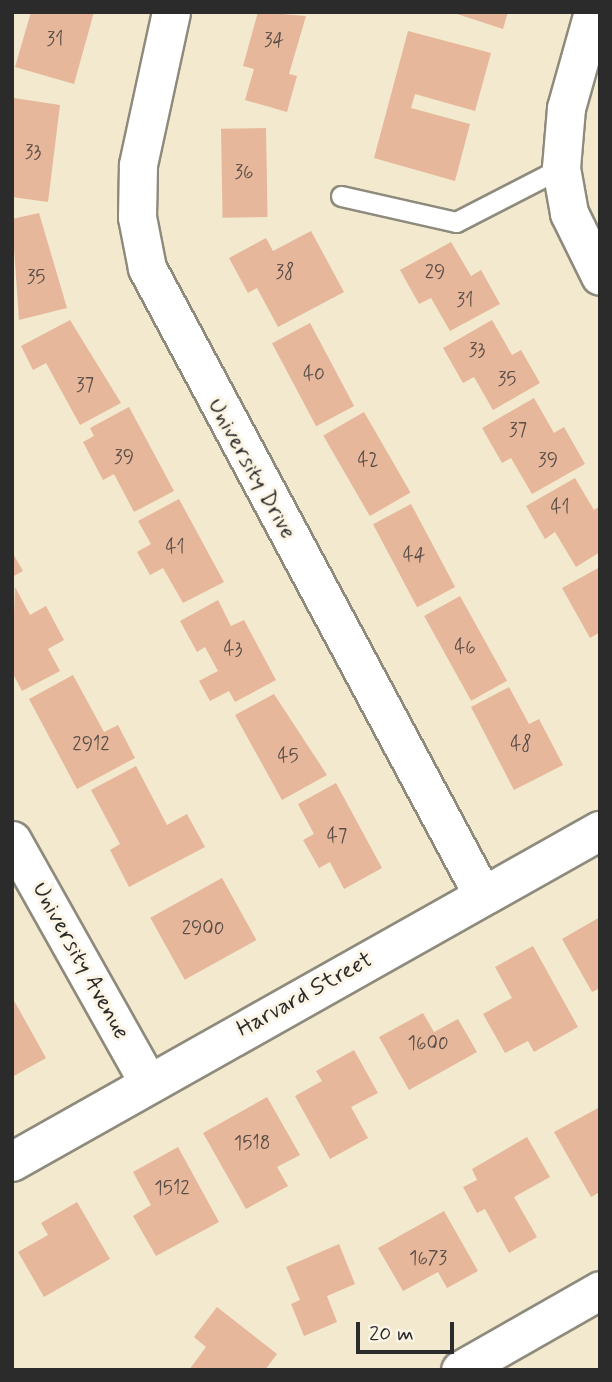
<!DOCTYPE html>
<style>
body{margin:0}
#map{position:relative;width:612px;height:1382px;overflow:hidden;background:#f2e9ce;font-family:Mynerve,sans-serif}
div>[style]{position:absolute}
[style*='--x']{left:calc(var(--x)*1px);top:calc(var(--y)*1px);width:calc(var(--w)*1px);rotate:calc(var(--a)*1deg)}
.building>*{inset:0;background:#e7b79b;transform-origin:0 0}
.roads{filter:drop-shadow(2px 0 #8e8a7c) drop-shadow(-2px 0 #8e8a7c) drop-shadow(0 2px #8e8a7c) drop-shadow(0 -2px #8e8a7c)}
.lane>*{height:19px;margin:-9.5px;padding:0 9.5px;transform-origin:9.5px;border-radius:9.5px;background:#fff}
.street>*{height:37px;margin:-18.5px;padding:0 18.5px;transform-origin:18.5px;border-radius:18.5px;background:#fff}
.secondary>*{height:38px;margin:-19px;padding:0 19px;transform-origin:19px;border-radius:19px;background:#fff}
span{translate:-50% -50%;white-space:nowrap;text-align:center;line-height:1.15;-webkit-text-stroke:6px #fcf5e5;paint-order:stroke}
.number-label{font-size:19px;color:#5a4e47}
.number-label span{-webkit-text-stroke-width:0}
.street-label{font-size:23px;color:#2b2b2b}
.frame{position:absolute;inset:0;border:14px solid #2b2b2b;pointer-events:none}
.scale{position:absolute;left:356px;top:1322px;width:98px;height:32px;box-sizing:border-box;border:4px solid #2b2b2b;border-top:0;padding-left:9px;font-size:21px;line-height:24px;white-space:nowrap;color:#2b2b2b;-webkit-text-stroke:5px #fcf5e5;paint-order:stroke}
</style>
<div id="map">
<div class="building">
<i style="clip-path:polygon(31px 12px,94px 12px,74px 84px,15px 67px)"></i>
<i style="clip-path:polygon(258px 12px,306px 16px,289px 74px,297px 76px,287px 112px,245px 100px,254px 69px,243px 66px)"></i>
<i style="clip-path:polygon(451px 12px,508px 12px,503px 29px)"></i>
<i style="clip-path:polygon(408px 31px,491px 53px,475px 111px,415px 94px,411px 108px,470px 124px,455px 181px,374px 158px)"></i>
<i style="clip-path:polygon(14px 98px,60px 105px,48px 202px,12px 197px)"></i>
<i style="left:266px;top:128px;width:89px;height:45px;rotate:89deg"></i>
<i style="clip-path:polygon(39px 213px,67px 308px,19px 320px,12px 219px)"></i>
<i style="clip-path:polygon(311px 231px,344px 292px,278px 327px,257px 288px,248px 293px,229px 258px,266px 238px,273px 251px)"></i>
<i style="clip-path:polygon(451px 242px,471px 276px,481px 270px,500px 304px,450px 331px,431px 298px,419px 304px,400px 270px)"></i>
<i style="clip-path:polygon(70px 320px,121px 403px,80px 425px,46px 363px,33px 370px,21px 346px)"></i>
<i style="clip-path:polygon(492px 320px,512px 355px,521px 350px,540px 383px,493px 410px,474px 377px,463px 383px,443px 348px)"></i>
<i style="left:310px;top:323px;width:94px;height:43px;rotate:62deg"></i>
<i style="clip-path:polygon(534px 398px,554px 433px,564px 427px,585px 464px,532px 494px,511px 458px,502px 463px,482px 428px)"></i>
<i style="clip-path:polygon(129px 407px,174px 491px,134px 512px,114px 474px,103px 480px,83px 442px,94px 436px,90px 428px)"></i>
<i style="left:364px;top:412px;width:93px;height:47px;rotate:60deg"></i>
<i style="clip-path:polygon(575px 478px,594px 510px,600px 506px,600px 552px,576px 567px,555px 532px,545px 539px,526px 506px)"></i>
<i style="clip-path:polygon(179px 499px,224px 582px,183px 603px,163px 568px,150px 575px,137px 552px,151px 544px,138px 521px)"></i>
<i style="left:411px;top:504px;width:94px;height:43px;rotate:62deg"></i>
<i style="clip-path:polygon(12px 552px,23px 571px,12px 577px)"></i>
<i style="clip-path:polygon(600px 567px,600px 632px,590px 638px,562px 588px)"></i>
<i style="clip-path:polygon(15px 587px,30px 615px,46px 606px,64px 640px,48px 649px,60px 671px,22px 691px,12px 672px)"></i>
<i style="left:460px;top:596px;width:97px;height:41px;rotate:61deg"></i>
<i style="clip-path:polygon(218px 600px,231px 626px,244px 620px,276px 680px,235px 702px,229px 691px,210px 701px,199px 681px,218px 671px,205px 647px,197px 652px,180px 621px)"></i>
<i style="clip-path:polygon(73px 675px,104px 732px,118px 725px,135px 758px,77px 789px,29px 699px)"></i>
<i style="clip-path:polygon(509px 687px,529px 724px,539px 719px,563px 765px,514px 790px,471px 707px)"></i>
<i style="clip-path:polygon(274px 694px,327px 775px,282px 800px,235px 715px)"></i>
<i style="clip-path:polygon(136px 766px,167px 825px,187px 814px,205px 847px,129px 887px,110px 850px,120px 844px,91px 790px)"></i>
<i style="clip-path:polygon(336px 783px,382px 868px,344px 889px,330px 862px,319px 868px,303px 840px,314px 834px,298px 804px)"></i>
<i style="left:222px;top:878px;width:71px;height:82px;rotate:61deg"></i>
<i style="clip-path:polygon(600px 917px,600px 988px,592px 992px,562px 939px)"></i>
<i style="clip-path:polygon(533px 946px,578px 1027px,534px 1052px,528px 1041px,505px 1053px,483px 1014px,512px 998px,495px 967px)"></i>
<i style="clip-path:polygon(12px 997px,46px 1058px,12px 1077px)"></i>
<i style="clip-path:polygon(423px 1013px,434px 1032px,458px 1019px,477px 1052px,409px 1090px,379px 1037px)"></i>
<i style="clip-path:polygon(354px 1050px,378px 1093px,351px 1107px,368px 1138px,330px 1159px,295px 1096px,322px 1081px,316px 1071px)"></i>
<i style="clip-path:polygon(267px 1097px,300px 1155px,277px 1167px,288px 1186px,246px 1209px,203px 1133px)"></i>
<i style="clip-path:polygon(600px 1107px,600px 1192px,591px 1197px,554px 1132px)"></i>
<i style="clip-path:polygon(527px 1137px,550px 1177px,514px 1197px,537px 1237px,509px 1253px,485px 1209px,477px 1213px,463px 1187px,477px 1180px,472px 1169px)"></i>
<i style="clip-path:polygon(178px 1147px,219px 1222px,156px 1256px,133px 1216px,151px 1205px,133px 1172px)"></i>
<i style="clip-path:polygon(77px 1202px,110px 1259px,44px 1297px,18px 1252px,48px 1235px,41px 1223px)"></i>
<i style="clip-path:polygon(444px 1211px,478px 1271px,447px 1288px,438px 1272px,403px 1291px,378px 1248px)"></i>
<i style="clip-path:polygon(339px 1244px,355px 1284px,327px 1296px,337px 1322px,304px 1336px,291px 1304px,300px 1300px,286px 1267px)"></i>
<i style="clip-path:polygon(217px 1307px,277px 1354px,265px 1370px,189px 1370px,206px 1347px,194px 1337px)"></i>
</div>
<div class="roads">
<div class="lane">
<i style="--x:341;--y:196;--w:118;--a:12.7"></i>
<i style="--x:456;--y:222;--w:118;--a:-27.2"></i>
</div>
<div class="street">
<i style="--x:171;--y:12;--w:157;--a:102.2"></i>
<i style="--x:138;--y:165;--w:52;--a:91.1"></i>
<i style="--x:137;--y:217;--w:52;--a:78.9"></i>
<i style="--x:147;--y:268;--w:712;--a:61.85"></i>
<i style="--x:593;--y:12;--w:100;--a:105.7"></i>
<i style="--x:566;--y:108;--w:60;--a:94.8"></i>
<i style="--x:561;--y:168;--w:46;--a:79.9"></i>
<i style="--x:569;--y:213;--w:70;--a:63.8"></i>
<i style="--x:12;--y:840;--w:278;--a:60.7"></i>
<i style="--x:460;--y:1370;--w:161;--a:-29.7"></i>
</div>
<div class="secondary">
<i style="--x:12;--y:1162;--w:675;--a:-29.38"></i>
</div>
</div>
<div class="number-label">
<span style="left:55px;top:40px">31</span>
<span style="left:274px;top:41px">34</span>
<span style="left:33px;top:153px">33</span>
<span style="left:244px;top:173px">36</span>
<span style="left:285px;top:273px">38</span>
<span style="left:435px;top:273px">29</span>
<span style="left:36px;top:278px">35</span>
<span style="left:465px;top:301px">31</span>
<span style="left:477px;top:351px">33</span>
<span style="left:314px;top:375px">40</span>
<span style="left:507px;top:380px">35</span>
<span style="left:85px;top:386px">37</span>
<span style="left:518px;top:431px">37</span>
<span style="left:124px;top:458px">39</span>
<span style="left:368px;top:461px">42</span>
<span style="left:548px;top:461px">39</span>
<span style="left:560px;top:508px">41</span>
<span style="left:175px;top:548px">41</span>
<span style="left:414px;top:556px">44</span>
<span style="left:465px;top:648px">46</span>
<span style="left:233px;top:650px">43</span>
<span style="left:91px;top:745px">2912</span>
<span style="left:521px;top:745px">48</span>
<span style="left:288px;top:757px">45</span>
<span style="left:337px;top:837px">47</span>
<span style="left:203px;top:929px">2900</span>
<span style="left:428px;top:1044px">1600</span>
<span style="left:252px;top:1144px">1518</span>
<span style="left:172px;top:1189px">1512</span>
<span style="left:428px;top:1259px">1673</span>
</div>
<div class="street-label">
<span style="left:251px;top:469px;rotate:61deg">University Drive</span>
<span style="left:80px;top:961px;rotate:61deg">University Avenue</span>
<span style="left:305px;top:995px;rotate:-29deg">Harvard Street</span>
</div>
<div class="frame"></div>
<div class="scale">20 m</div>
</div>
